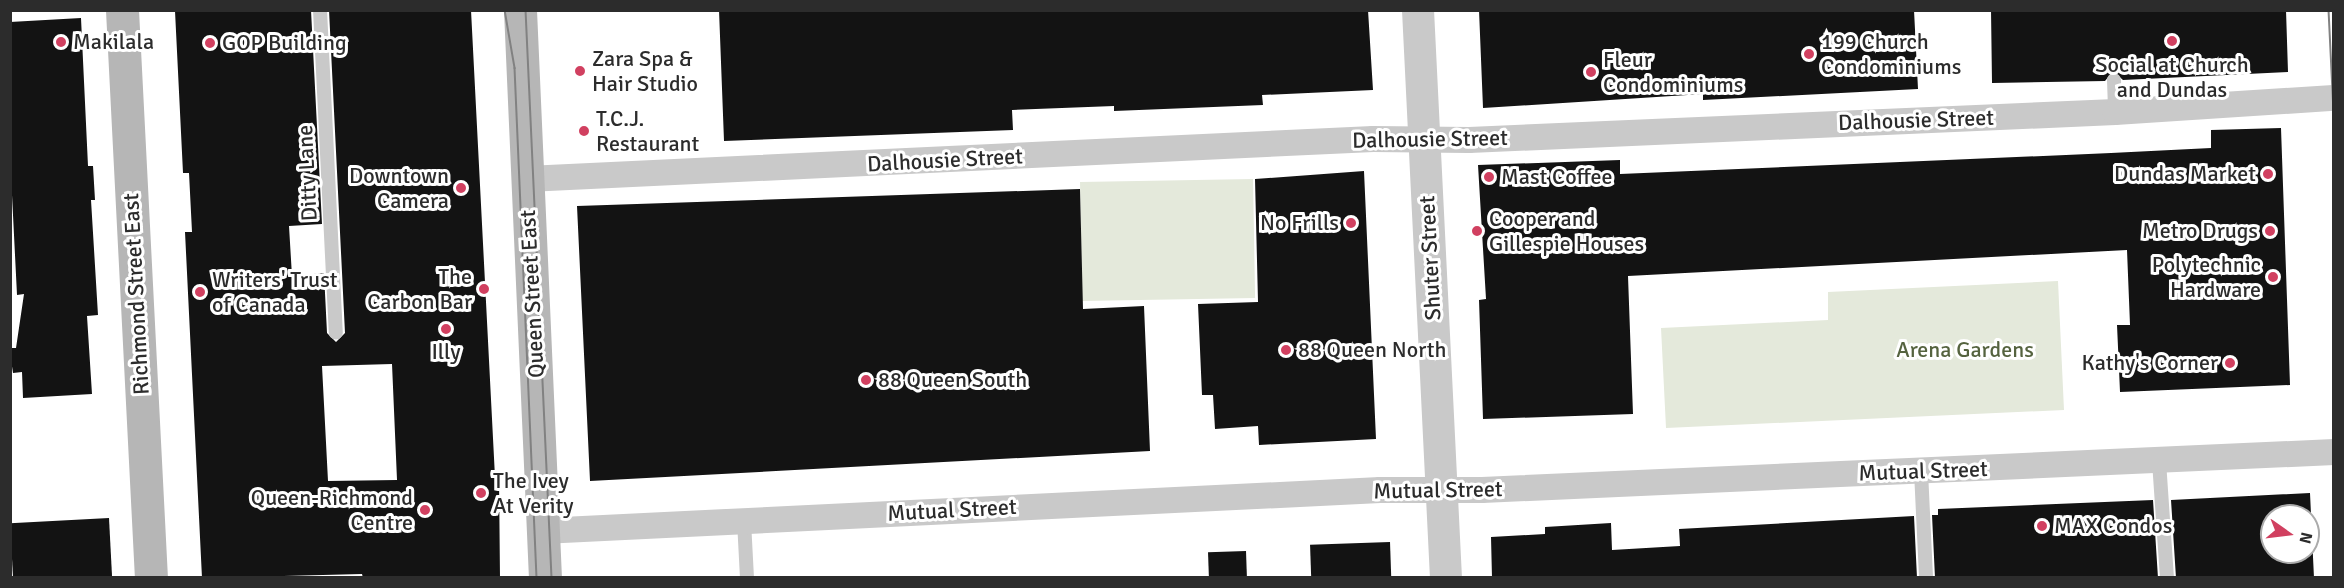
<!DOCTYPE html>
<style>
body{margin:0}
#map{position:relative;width:2344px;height:588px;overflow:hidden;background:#fff;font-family:Signika,sans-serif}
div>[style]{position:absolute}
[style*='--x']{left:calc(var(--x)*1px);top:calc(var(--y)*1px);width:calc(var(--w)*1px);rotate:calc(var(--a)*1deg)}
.green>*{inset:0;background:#e4e9db;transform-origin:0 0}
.building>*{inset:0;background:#131313;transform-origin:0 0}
.service>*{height:14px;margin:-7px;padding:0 7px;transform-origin:7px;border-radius:7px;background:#c9c9c9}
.minor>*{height:26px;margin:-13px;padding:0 13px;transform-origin:13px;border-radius:13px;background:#c9c9c9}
.tertiary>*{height:32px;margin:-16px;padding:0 16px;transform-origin:16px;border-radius:16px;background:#c9c9c9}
.secondary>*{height:33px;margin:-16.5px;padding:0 16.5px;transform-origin:16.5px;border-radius:16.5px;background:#b6b6b6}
.tram>*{height:1.5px;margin:-0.75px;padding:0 0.75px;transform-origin:0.75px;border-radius:0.75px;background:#818181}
.dots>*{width:16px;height:16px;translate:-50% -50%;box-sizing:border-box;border:3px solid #fff;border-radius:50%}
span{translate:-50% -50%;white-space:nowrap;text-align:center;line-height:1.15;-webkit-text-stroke:6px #fff;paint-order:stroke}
.poi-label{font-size:22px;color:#2c2c2c}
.left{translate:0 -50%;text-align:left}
.right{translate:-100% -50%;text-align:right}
.street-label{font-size:22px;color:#2c2c2c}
.park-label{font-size:22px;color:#55633f}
.frame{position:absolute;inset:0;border:12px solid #2c2c2c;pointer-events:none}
.north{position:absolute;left:2260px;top:504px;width:60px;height:60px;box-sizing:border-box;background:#fff;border:2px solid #ababab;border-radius:50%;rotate:104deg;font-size:16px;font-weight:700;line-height:24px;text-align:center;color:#2c2c2c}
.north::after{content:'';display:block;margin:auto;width:21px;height:27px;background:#d14060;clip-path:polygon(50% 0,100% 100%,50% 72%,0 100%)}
</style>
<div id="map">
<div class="green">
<i style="left:1253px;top:179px;width:119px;height:173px;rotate:89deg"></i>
<i style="clip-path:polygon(2058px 281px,2064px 410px,1666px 428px,1661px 328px,1828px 320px,1828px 292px)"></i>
</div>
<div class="building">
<i style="clip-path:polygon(evenodd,311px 10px,322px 224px,289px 226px,292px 276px,324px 273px,327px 333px,336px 342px,345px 333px,329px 10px,471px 10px,495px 477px,499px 477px,500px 578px,363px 578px,362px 574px,202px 578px,185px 232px,192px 232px,189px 173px,183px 173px,175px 11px,311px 10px,392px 364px,397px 480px,328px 481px,322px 366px,392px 364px)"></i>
<i style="clip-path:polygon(719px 10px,1368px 10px,1373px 90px,1262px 95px,1263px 105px,1114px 111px,1114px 106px,1012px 110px,1013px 130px,724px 141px)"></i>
<i style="clip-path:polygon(1479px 10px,1914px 10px,1918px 89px,1703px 100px,1703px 94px,1483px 108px)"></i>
<i style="clip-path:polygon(1991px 10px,2286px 10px,2288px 72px,2123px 80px,2113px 71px,2105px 81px,1992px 83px)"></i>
<i style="clip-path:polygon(81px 18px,88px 166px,93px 166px,95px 200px,91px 200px,98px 315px,87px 316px,92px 394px,23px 398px,22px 372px,13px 373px,10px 353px,10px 348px,16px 348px,24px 294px,17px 295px,10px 155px,10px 22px)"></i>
<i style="clip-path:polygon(2281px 128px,2290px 385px,2120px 392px,2117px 325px,2130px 325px,2127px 250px,1628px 276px,1633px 414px,1483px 419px,1479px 300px,1486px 299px,1478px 165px,1620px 160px,1620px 174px,2111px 153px,2211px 148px,2211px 130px)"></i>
<i style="clip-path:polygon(1364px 171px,1376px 439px,1259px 445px,1258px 426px,1215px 429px,1213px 395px,1202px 395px,1198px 304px,1258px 302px,1255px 179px)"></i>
<i style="clip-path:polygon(1080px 189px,1083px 309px,1144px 306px,1150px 451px,590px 481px,577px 206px)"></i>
<i style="clip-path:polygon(evenodd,2310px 493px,2314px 578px,2176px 578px,2171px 500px,2310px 493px,2272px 516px,2308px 516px,2308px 552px,2272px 552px,2272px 516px)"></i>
<i style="clip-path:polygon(2153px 500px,2158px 578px,1935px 578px,1932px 515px,1938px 515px,1938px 509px)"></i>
<i style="clip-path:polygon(1914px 516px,1917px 578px,1492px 578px,1491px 537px,1545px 534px,1545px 527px,1611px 523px,1612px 550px,1680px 546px,1679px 529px)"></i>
<i style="left:109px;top:518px;width:60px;height:99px;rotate:87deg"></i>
<i style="left:1390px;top:542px;width:36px;height:80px;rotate:88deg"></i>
<i style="left:1246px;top:551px;width:27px;height:38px;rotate:88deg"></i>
</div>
<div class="service">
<i style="--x:320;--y:10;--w:323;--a:87.2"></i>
<i style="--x:2114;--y:80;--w:32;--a:88"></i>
<i style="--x:2159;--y:461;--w:117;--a:86.1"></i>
<i style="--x:1921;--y:471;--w:107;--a:87.3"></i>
<i style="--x:744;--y:521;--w:57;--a:87"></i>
</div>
<div class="minor">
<i style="--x:527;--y:179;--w:847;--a:-2.71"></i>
<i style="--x:1373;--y:139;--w:96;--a:0.6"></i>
<i style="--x:1469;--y:140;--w:647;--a:-2.48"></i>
<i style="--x:2115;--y:112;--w:219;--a:-3.7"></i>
<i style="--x:542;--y:531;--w:839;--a:-2.8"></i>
<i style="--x:1380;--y:490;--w:102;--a:0"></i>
<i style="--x:1482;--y:490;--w:853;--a:-2.55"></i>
</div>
<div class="tertiary">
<i style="--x:1418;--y:10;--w:569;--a:87.18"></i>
</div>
<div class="secondary">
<i style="--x:122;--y:10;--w:569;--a:87.08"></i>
<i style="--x:520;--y:10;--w:569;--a:87.48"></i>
</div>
<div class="tram">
<i style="--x:505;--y:10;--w:59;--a:80.2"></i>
<i style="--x:515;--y:68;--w:510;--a:87.53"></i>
<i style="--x:526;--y:10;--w:569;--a:87.38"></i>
<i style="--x:2329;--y:10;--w:102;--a:87.2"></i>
</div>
<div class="dots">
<i style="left:2172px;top:41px;background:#d14060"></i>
<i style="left:61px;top:42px;background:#d14060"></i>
<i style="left:210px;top:43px;background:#d14060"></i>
<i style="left:1809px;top:54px;background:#d14060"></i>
<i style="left:580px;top:71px;background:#d14060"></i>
<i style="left:1591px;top:72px;background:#d14060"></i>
<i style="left:584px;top:131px;background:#d14060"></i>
<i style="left:2268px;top:174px;background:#d14060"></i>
<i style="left:1489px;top:177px;background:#d14060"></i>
<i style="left:461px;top:188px;background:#d14060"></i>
<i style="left:1351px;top:223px;background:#d14060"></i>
<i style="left:1477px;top:231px;background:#d14060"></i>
<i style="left:2270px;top:231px;background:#d14060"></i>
<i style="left:2273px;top:277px;background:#d14060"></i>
<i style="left:484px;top:289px;background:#d14060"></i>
<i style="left:200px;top:292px;background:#d14060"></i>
<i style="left:446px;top:329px;background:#d14060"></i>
<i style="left:1286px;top:350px;background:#d14060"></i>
<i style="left:2230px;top:363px;background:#d14060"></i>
<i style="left:866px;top:380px;background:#d14060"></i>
<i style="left:481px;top:493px;background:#d14060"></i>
<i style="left:425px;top:510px;background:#d14060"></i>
<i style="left:2042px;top:526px;background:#d14060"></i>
</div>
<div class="poi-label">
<span class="left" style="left:1821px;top:54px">199 Church<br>Condominiums</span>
<span class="left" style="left:73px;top:42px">Makilala</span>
<span class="left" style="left:222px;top:43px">GOP Building</span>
<span class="left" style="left:592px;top:71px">Zara Spa &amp;<br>Hair Studio</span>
<span class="left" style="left:1603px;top:72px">Fleur<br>Condominiums</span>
<span style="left:2172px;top:77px">Social at Church<br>and Dundas</span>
<span class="left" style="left:596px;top:131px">T.C.J.<br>Restaurant</span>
<span class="right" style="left:2256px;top:174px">Dundas Market</span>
<span class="right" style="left:449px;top:188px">Downtown<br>Camera</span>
<span class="left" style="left:1501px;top:177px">Mast Coffee</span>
<span class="left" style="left:1489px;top:231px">Cooper and<br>Gillespie Houses</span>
<span class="right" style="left:1339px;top:223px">No Frills</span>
<span class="right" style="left:2258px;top:231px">Metro Drugs</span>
<span class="right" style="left:2261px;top:277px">Polytechnic<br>Hardware</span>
<span class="right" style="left:472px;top:289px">The<br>Carbon Bar</span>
<span class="left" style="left:212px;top:292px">Writers' Trust<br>of Canada</span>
<span class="left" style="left:1298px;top:350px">88 Queen North</span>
<span style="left:446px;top:352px">Illy</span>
<span class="right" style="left:2218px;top:363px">Kathy's Corner</span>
<span class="left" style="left:878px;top:380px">88 Queen South</span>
<span class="left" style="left:493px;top:493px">The Ivey<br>At Verity</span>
<span class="right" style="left:413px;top:510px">Queen-Richmond<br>Centre</span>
<span class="left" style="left:2054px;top:526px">MAX Condos</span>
</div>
<div class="street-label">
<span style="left:1916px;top:120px;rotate:-2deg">Dalhousie Street</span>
<span style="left:1430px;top:139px;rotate:-1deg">Dalhousie Street</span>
<span style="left:945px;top:160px;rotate:-3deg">Dalhousie Street</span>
<span style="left:307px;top:173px;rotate:-93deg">Ditty Lane</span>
<span style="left:1430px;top:258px;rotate:-93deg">Shuter Street</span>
<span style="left:136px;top:294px;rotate:-93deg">Richmond Street East</span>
<span style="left:532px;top:294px;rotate:-93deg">Queen Street East</span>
<span style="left:1923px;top:471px;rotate:-2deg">Mutual Street</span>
<span style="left:1438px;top:490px;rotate:-1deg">Mutual Street</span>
<span style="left:952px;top:510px;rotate:-3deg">Mutual Street</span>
</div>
<div class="park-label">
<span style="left:1965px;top:350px">Arena Gardens</span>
</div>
<div class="frame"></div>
<div class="north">N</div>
</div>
